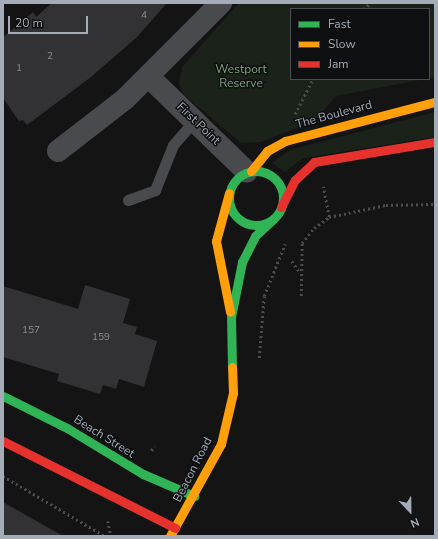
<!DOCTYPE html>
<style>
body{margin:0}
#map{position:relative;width:438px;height:539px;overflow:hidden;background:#141414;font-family:"Nunito Sans",sans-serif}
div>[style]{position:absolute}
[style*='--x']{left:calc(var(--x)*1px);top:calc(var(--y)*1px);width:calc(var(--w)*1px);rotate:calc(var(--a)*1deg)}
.green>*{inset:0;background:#1a221a}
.building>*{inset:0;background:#323234}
.path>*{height:2.5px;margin-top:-1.25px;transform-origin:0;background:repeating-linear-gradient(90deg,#4a4c4f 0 2px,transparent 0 5px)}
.lane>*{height:11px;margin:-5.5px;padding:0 5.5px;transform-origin:5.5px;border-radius:5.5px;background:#484a4d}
.street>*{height:22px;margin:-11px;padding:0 11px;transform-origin:11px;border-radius:11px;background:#484a4d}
.fast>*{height:9px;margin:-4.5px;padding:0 4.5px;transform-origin:4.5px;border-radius:4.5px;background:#30b455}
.fast>.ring{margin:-4.5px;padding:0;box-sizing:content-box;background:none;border:9px solid #30b455;border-radius:50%}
.slow>*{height:9px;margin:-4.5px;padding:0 4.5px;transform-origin:4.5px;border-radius:4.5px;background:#ff9f0a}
.jam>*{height:9px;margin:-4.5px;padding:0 4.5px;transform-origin:4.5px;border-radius:4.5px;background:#e5322d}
span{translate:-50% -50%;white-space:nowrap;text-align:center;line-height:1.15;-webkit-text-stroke:3px #0e0f10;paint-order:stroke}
.number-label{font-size:10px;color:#888e96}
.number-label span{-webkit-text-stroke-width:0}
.park-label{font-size:12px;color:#7ca479}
.street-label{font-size:12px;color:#a4acb7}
.frame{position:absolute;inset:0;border:4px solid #a4acb7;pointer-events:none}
.legend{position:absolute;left:290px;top:8px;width:140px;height:72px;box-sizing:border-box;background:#0e0f10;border:1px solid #4a4e53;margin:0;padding:5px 7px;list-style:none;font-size:12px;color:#a4acb7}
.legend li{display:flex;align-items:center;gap:8px;height:20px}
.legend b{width:20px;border:1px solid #4a4e53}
.north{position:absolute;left:390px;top:491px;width:40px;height:40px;-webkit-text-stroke:3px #0e0f10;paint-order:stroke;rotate:158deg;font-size:11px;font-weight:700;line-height:16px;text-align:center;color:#a4acb7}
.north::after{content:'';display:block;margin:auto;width:14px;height:18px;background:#a4acb7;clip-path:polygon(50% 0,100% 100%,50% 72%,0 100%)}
.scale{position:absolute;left:8px;top:16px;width:80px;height:18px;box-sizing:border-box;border:2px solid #a4acb7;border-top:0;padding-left:5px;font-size:12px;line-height:14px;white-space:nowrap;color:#a4acb7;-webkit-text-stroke:3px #0e0f10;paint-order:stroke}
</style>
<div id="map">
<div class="green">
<i style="clip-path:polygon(239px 3px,435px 3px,435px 77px,429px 78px,429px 9px,291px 9px,291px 79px,425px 79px,336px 96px,314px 121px,261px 142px,241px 143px,183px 94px,179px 83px,182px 67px)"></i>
<i style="clip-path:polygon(435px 112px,435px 137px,303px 158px,285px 172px,272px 163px,290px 150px)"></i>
</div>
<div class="building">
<i style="clip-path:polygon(52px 3px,167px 3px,137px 37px,91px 77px,27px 125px,23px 120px,19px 121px,3px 98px,3px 37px,33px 12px,36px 17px)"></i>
<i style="clip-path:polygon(85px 285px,130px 299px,123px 323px,137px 327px,135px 334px,157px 341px,144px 387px,119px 379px,116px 389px,103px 385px,100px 394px,57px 381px,59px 374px,3px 357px,3px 286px,78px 309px)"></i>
<i style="clip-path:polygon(3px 502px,63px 536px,3px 536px)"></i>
</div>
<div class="path">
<i style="--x:363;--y:9;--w:10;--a:-37"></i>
<i style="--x:295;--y:114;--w:39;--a:-63"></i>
<i style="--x:329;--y:217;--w:58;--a:-11.9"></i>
<i style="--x:386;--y:205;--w:49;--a:-1.2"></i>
<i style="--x:292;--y:261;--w:12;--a:55"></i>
<i style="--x:301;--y:296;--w:53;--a:-88.9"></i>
<i style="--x:302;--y:243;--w:19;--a:-51"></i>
<i style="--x:314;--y:228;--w:19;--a:-36"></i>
<i style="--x:329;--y:217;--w:31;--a:-101"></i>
<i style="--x:259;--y:358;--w:62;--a:-85.4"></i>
<i style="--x:264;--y:296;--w:56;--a:-68"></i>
<i style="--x:151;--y:450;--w:5;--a:-37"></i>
<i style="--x:3;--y:476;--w:118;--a:30.5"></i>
<i style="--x:108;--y:521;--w:15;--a:79"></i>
</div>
<div class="lane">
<i style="--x:128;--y:200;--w:29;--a:-20"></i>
<i style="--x:155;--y:190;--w:48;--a:-68.2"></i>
<i style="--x:173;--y:145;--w:32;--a:-49"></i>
</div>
<div class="street">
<i style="--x:149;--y:77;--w:136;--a:44.1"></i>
<i style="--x:58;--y:151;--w:85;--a:-37.8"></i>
<i style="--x:125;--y:99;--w:136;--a:-45"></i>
</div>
<div class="fast">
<i class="ring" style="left:229px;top:171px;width:45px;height:45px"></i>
<i style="--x:232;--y:367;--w:50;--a:-91.1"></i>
<i style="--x:231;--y:317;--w:56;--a:-78.7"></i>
<i style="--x:242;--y:262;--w:29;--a:-63"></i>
<i style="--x:255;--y:236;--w:25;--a:-43"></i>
<i style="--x:3;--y:396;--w:72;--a:26.6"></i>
<i style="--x:67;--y:428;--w:89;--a:31.2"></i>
<i style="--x:143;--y:474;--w:56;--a:23.3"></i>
</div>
<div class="slow">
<i style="--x:251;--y:171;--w:26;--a:-51"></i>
<i style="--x:267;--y:151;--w:21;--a:-29"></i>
<i style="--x:285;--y:141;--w:155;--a:-14.6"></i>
<i style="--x:229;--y:193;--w:50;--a:105.2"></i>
<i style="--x:216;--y:241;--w:72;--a:78.8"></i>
<i style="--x:170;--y:536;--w:105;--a:-61"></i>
<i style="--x:221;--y:444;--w:52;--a:-76.8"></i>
<i style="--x:233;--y:393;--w:26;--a:-92"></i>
</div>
<div class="jam">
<i style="--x:281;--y:207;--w:30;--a:-63"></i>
<i style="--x:295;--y:180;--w:26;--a:-43"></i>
<i style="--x:314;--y:162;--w:123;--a:-9.4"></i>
<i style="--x:3;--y:441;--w:193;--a:26.8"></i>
</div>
<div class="number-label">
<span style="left:144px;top:16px">4</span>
<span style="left:50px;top:57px">2</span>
<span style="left:19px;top:69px">1</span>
<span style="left:31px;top:331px">157</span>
<span style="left:101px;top:338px">159</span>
</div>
<div class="park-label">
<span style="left:241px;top:77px">Westport<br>Reserve</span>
</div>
<div class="street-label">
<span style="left:334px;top:115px;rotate:-15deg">The Boulevard</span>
<span style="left:198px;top:124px;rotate:44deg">First Point</span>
<span style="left:104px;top:437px;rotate:32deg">Beach Street</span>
<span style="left:193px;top:470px;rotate:-63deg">Beacon Road</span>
</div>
<div class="frame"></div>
<ul class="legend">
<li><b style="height:5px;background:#30b455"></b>Fast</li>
<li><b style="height:5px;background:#ff9f0a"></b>Slow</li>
<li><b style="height:5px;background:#e5322d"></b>Jam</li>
</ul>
<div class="north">N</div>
<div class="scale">20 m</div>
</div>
